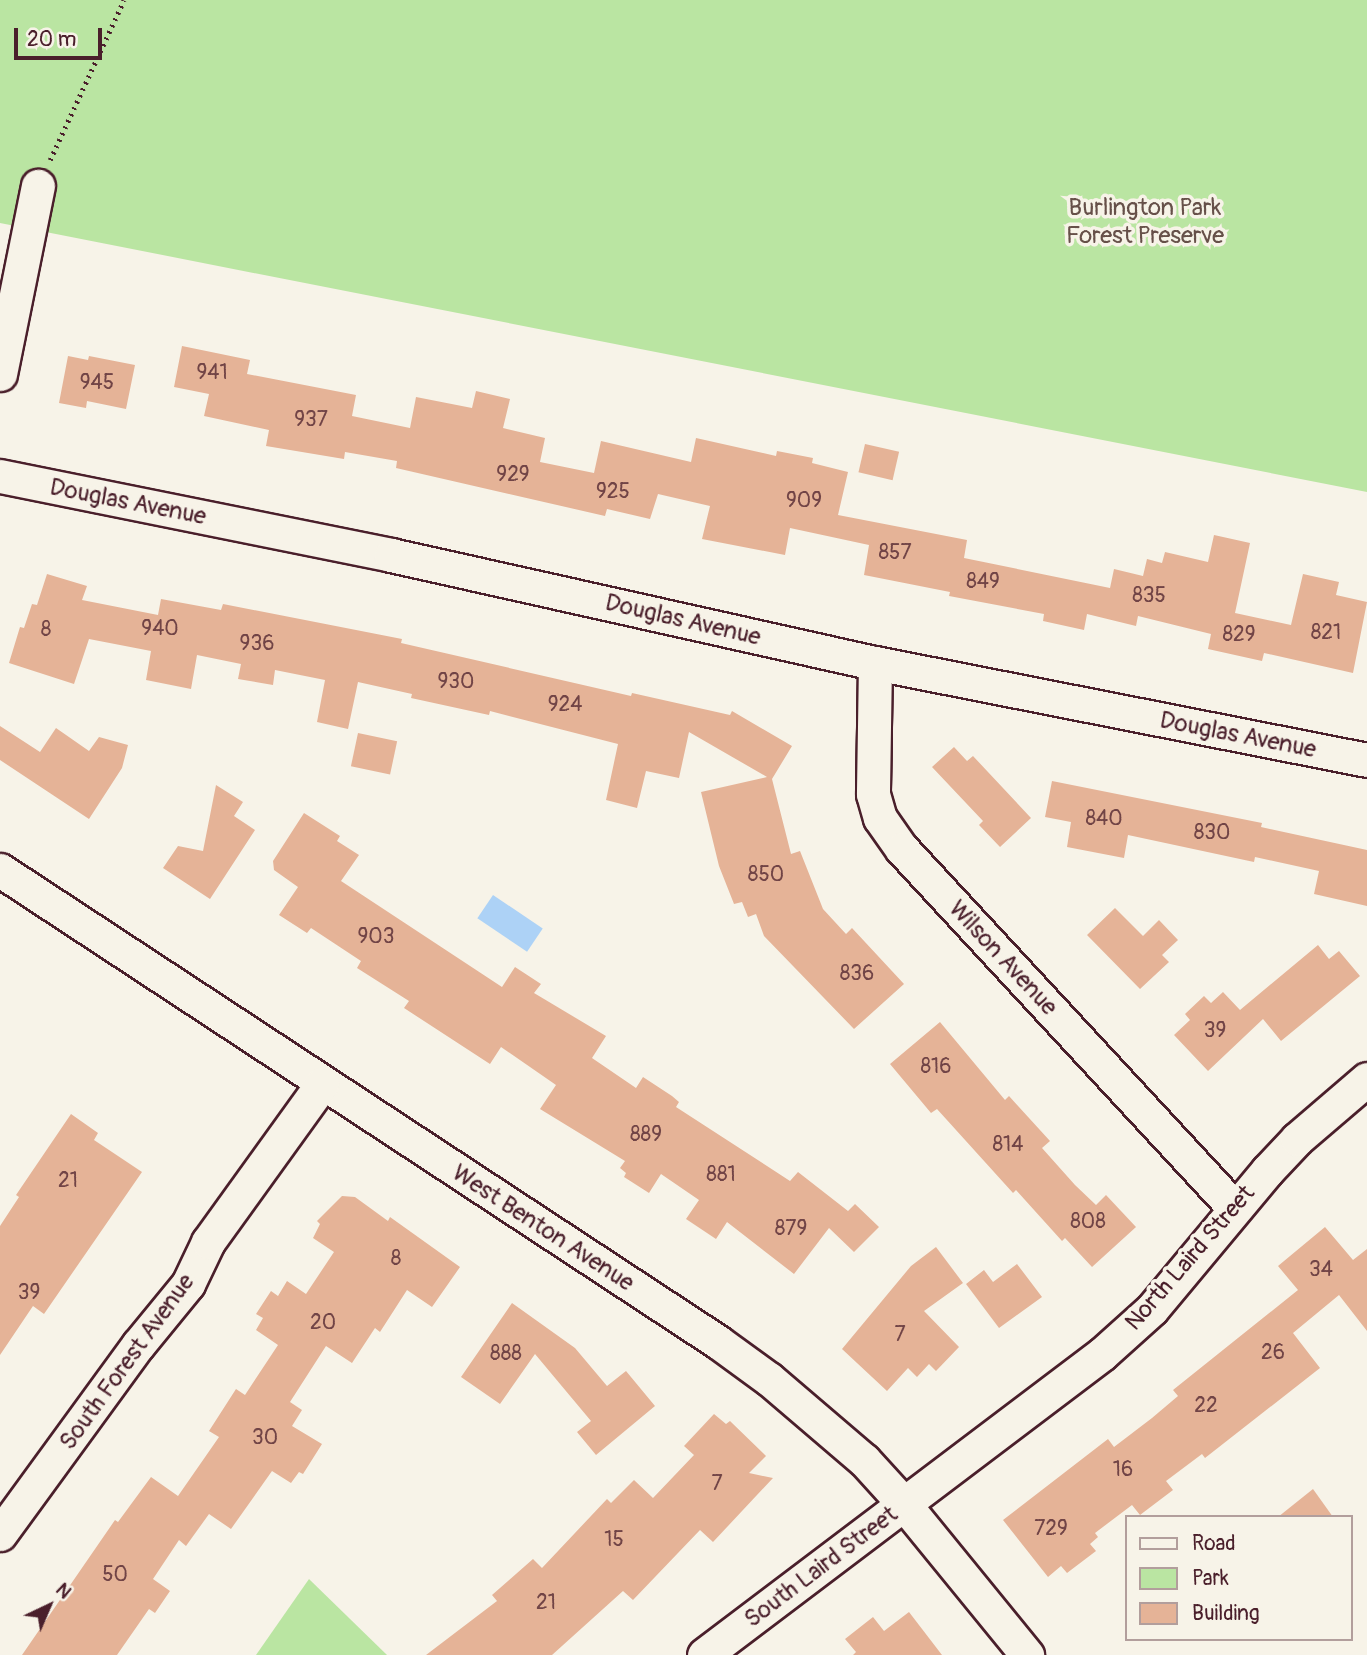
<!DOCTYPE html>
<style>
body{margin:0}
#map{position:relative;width:1367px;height:1655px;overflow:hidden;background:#f7f3e8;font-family:Pangolin,sans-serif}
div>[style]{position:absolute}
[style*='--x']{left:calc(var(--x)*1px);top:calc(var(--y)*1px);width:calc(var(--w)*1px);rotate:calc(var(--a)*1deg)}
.green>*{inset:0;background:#bae5a2}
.water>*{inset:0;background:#add2f6;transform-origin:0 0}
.building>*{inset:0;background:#e5b397;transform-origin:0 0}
.path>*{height:4.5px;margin-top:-2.25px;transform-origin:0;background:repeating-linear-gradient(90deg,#4a1f2b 0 2px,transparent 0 7px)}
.roads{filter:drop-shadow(2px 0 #4a1f2b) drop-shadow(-2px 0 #4a1f2b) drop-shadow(0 2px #4a1f2b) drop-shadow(0 -2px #4a1f2b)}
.street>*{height:33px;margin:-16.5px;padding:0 16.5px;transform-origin:16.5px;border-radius:16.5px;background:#f7f3e8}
span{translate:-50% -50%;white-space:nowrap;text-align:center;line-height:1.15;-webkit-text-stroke:7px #f7f3e8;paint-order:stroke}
.number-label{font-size:21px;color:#714446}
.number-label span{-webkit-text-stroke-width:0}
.park-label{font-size:24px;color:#665049}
.street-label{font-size:24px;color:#4a1f2b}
.legend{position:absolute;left:1125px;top:1515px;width:228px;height:126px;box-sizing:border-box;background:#f7f3e8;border:2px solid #b29e9c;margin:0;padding:9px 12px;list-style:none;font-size:21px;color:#4a1f2b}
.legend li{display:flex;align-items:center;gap:14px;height:35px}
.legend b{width:35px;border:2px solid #b29e9c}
.north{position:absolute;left:14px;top:1571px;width:70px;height:70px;-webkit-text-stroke:5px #f7f3e8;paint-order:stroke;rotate:44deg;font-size:19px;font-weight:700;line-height:28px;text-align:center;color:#4a1f2b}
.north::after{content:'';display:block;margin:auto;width:24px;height:32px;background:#4a1f2b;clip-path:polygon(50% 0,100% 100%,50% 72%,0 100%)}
.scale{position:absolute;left:14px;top:28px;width:88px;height:32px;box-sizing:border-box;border:4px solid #4a1f2b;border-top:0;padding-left:9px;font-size:21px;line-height:24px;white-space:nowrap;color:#4a1f2b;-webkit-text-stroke:5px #f7f3e8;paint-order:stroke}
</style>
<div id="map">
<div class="green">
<i style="clip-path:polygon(0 0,1367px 0,1367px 492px,0 223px)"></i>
<i style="clip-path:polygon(309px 1579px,387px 1655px,256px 1655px)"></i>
</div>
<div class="water">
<i style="left:493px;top:895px;width:60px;height:28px;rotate:34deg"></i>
</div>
<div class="building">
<i style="clip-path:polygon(182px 346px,250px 360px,247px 374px,356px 395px,352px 416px,410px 428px,416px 397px,472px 408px,476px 391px,510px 399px,503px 428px,545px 438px,540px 462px,594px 473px,601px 441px,691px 462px,696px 438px,776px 456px,777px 451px,813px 458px,812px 463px,848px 472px,838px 515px,967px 540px,964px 558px,1110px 588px,1114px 569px,1143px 576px,1147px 559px,1162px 563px,1165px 552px,1208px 562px,1214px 535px,1250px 543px,1235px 613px,1291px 625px,1303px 574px,1339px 582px,1336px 595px,1367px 602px,1353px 673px,1264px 653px,1262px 661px,1208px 649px,1211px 634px,1138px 616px,1136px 626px,1087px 614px,1084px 630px,1043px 621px,1044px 614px,949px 596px,950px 592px,864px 575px,869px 545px,790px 528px,785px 555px,702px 539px,710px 506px,658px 494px,650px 519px,607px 509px,605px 516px,396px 468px,397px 461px,345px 452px,344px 459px,266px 446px,269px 430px,204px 416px,209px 394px,174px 387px)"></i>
<i style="clip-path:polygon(68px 356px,88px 360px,89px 356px,135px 365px,126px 409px,87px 401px,86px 408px,59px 403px)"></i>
<i style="left:865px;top:444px;width:35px;height:29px;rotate:13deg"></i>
<i style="clip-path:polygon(47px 574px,87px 586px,82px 600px,158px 615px,161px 599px,221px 610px,223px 604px,402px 639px,401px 643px,631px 696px,632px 693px,730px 715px,732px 711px,792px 746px,772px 779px,791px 854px,800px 851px,823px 909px,846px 934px,852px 928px,904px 984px,854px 1029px,764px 936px,756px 914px,748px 917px,742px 902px,734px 904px,719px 866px,701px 792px,767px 777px,689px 732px,679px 778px,646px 771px,637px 808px,606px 800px,618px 744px,490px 711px,489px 715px,411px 698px,412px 694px,358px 682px,348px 729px,317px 722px,325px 680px,275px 670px,273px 685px,238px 679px,241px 664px,197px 655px,191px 689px,146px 680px,151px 651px,89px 639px,74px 684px,9px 663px,20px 627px,24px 628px,32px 604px,37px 605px)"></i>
<i style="clip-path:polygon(0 726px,40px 752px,56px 728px,89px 751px,99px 737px,128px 745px,122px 768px,89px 819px,0 760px)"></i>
<i style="left:358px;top:733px;width:40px;height:34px;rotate:12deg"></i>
<i style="clip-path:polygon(954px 747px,967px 761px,973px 756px,1031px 818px,1000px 847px,979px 825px,983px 821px,932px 767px)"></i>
<i style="clip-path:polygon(1052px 781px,1262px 823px,1261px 827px,1367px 850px,1367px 906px,1314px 894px,1319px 871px,1255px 857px,1254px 862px,1128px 835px,1124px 858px,1067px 847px,1071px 822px,1045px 817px)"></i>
<i style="clip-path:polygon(216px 785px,243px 802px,234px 816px,255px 830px,210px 899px,163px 868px,178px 846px,203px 851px)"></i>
<i style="clip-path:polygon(304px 813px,340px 836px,337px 841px,359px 855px,341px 881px,502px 987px,515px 967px,541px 984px,534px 993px,606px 1036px,592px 1058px,636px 1088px,643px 1077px,672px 1096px,679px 1102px,676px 1107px,790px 1181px,798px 1172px,848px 1211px,855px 1204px,879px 1227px,854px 1252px,829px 1228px,794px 1274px,727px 1222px,716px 1239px,686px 1219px,699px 1200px,661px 1174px,649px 1193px,624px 1177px,626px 1173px,620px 1168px,625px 1161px,540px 1109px,556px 1085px,501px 1047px,490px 1064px,404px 1008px,409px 1001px,357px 968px,361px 961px,311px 928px,307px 933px,279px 915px,298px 887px,274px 870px,273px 861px)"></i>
<i style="clip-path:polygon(1115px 908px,1143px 936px,1159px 920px,1178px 940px,1162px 955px,1169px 962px,1140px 989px,1087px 935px)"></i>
<i style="clip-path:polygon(1318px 945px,1329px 959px,1339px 951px,1360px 976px,1281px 1041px,1263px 1019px,1208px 1071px,1174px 1035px,1190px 1020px,1185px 1014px,1204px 996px,1211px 1003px,1223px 992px,1240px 1010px)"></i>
<i style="clip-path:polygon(940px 1022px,1005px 1100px,1009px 1096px,1050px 1141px,1042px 1148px,1075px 1185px,1096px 1205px,1106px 1195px,1136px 1227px,1092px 1267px,1065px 1238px,1062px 1241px,1016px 1190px,1013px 1193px,937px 1109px,931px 1113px,890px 1064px)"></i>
<i style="clip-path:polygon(71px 1114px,98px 1133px,94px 1140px,142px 1172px,44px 1314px,33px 1306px,0 1355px,0 1226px,19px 1197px,16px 1195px)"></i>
<i style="clip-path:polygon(342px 1196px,355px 1197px,388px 1221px,390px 1217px,460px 1267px,432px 1307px,407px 1290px,380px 1332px,375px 1328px,352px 1363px,326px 1346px,290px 1402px,302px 1410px,292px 1426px,322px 1444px,303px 1474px,299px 1472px,291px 1483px,272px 1471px,231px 1529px,209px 1514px,186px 1546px,179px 1540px,153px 1579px,170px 1591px,155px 1613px,149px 1609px,117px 1655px,22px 1655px,115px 1520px,118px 1522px,151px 1477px,178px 1496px,219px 1437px,209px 1431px,236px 1389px,245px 1395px,278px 1345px,256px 1330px,263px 1318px,256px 1314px,271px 1291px,278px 1296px,287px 1281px,306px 1294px,334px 1252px,313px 1238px,320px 1224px,317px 1221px)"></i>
<i style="clip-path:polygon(1325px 1227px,1353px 1260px,1367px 1249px,1367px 1331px,1339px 1295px,1293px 1333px,1320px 1368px,1205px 1458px,1202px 1454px,1166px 1481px,1173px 1490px,1140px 1515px,1132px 1505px,1095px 1533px,1098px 1537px,1090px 1544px,1096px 1551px,1067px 1573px,1061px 1566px,1048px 1577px,1003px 1520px,1108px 1439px,1114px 1447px,1152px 1418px,1178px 1396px,1173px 1390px,1298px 1290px,1278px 1266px)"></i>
<i style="clip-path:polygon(936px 1247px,963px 1283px,924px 1311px,959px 1347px,936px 1371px,929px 1364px,917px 1377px,908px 1368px,887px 1391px,842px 1349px,911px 1266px)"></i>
<i style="clip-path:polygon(1017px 1264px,1042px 1297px,999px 1328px,966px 1284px,984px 1270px,993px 1282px)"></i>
<i style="clip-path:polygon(512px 1303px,575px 1348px,607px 1386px,626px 1371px,655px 1406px,596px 1455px,577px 1432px,591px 1421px,535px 1354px,500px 1404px,461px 1377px)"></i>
<i style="clip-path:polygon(714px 1414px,726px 1424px,730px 1421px,766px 1456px,749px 1473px,773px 1478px,713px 1542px,700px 1530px,633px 1600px,623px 1591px,552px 1655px,426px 1655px,497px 1601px,492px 1595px,533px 1559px,542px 1568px,607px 1499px,611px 1503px,634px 1480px,653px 1498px,694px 1455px,684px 1446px)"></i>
<i style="clip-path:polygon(1313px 1489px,1333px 1517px,1278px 1517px)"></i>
<i style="clip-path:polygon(909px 1612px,942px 1655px,853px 1655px,856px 1652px,845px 1639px,873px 1617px,884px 1631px)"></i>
</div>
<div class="path">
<i style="--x:50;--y:160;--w:176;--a:-65.2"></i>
</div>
<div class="roads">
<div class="street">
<i style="--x:0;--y:374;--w:192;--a:-78.6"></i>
<i style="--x:0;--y:476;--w:399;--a:11.4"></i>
<i style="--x:391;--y:555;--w:496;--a:12.6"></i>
<i style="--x:875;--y:663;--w:501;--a:11.15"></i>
<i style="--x:875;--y:663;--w:131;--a:90.9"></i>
<i style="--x:873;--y:794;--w:25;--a:74"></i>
<i style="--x:880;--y:818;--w:38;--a:55"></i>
<i style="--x:902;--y:849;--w:490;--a:47.2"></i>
<i style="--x:0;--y:870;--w:859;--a:33.32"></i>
<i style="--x:718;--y:1342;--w:63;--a:36"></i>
<i style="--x:769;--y:1379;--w:125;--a:40.5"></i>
<i style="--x:864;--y:1460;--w:59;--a:47.7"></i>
<i style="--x:904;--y:1504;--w:195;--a:50.8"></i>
<i style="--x:0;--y:1534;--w:234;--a:-53.9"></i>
<i style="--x:138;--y:1345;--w:79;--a:-50.7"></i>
<i style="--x:188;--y:1284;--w:47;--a:-64.5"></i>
<i style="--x:208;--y:1242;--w:195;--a:-54.2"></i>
<i style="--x:704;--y:1655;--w:499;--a:-37.1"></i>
<i style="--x:1102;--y:1354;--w:67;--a:-42"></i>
<i style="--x:1152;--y:1309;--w:180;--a:-50.2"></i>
<i style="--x:1267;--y:1171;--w:44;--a:-46.8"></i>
<i style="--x:1297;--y:1139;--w:92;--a:-40.6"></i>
</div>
</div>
<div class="number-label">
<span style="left:212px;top:373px">941</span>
<span style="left:97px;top:383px">945</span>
<span style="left:311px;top:420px">937</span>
<span style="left:513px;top:475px">929</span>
<span style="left:613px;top:492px">925</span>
<span style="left:804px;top:501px">909</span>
<span style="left:895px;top:553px">857</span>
<span style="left:983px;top:582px">849</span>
<span style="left:1149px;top:596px">835</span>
<span style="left:160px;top:629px">940</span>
<span style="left:46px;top:630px">8</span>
<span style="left:1326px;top:633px">821</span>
<span style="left:1239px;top:635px">829</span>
<span style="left:257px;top:644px">936</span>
<span style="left:456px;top:682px">930</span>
<span style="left:565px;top:705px">924</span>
<span style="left:1104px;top:819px">840</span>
<span style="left:1212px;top:833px">830</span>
<span style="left:766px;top:875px">850</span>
<span style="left:376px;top:937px">903</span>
<span style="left:857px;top:974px">836</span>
<span style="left:1215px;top:1031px">39</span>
<span style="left:936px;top:1067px">816</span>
<span style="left:646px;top:1135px">889</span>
<span style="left:1008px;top:1145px">814</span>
<span style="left:721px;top:1175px">881</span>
<span style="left:68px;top:1181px">21</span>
<span style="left:1088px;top:1222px">808</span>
<span style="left:791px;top:1229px">879</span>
<span style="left:396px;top:1259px">8</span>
<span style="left:1321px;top:1270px">34</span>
<span style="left:29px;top:1293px">39</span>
<span style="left:323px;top:1323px">20</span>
<span style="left:900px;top:1335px">7</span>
<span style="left:1273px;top:1353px">26</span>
<span style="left:506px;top:1354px">888</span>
<span style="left:1206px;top:1406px">22</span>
<span style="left:265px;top:1438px">30</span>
<span style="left:1123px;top:1470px">16</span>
<span style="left:717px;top:1484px">7</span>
<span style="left:1051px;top:1529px">729</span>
<span style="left:614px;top:1540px">15</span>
<span style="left:115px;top:1575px">50</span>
<span style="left:546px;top:1603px">21</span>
</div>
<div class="park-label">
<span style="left:1145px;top:222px">Burlington Park<br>Forest Preserve</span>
</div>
<div class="street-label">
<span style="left:128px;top:502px;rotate:11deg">Douglas Avenue</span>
<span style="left:683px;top:620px;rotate:13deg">Douglas Avenue</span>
<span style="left:1238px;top:735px;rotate:11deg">Douglas Avenue</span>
<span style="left:1003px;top:958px;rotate:47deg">Wilson Avenue</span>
<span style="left:543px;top:1228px;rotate:33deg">West Benton Avenue</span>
<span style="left:1190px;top:1258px;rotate:-49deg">North Laird Street</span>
<span style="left:127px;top:1362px;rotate:-54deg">South Forest Avenue</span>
<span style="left:821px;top:1567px;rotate:-37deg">South Laird Street</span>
</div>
<ul class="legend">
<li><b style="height:9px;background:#f7f3e8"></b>Road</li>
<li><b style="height:19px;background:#bae5a2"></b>Park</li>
<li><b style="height:19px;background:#e5b397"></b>Building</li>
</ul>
<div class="north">N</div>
<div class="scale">20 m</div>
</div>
